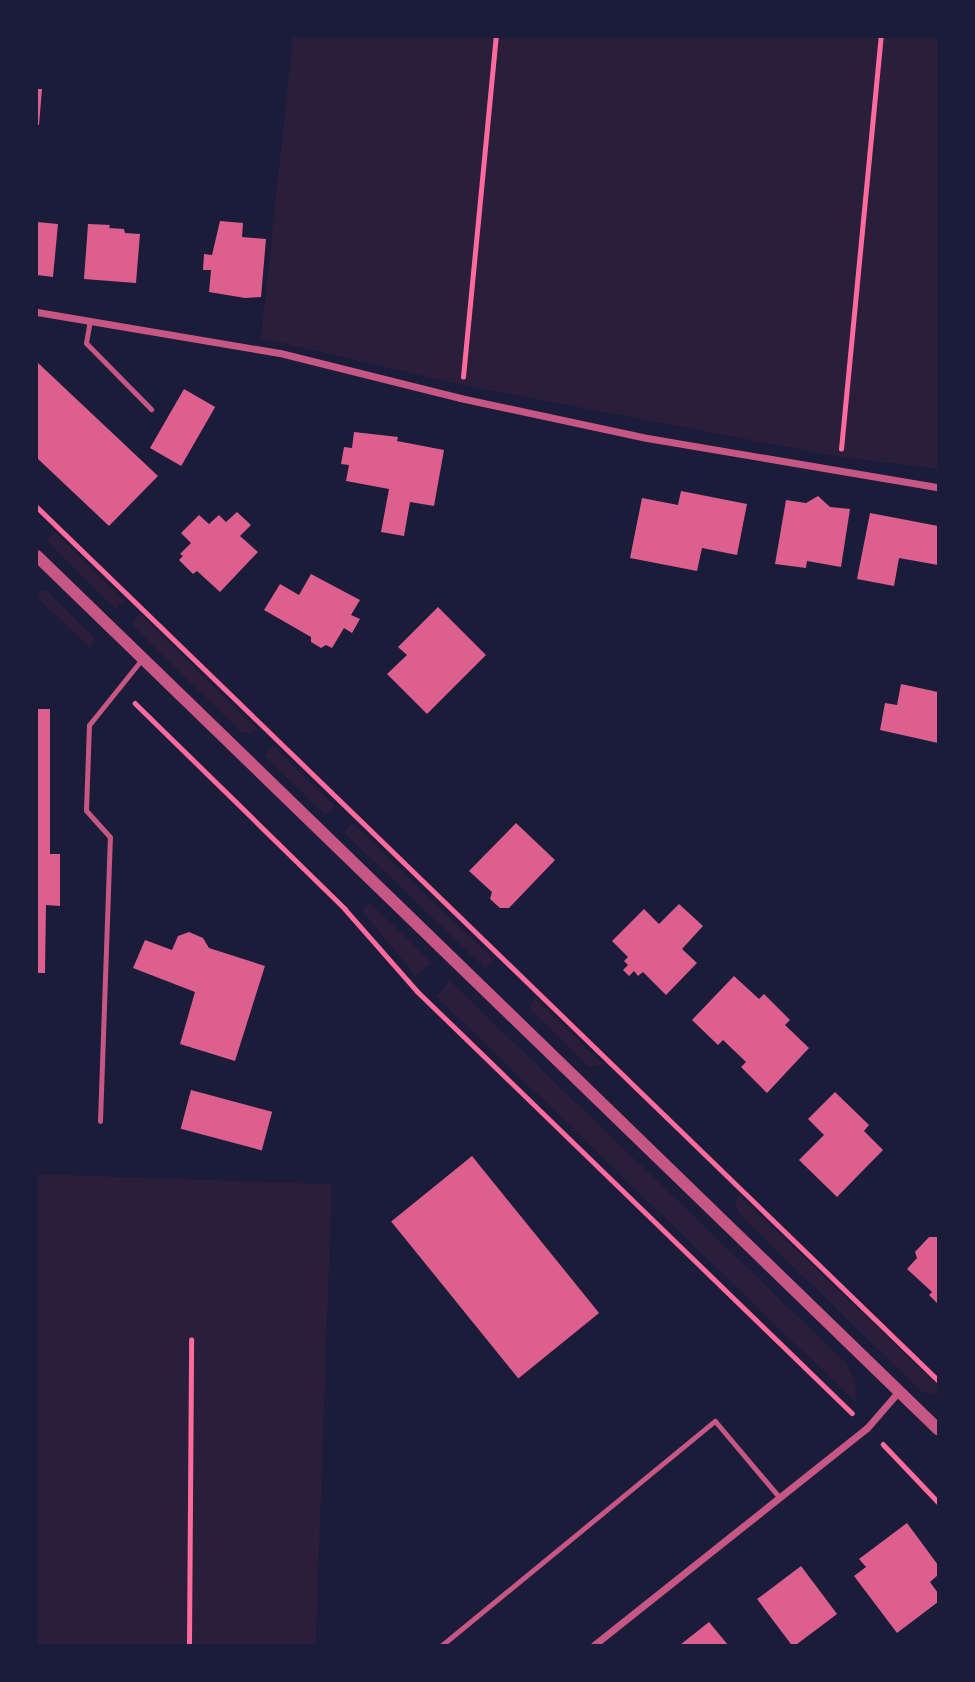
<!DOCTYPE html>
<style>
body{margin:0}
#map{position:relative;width:975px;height:1682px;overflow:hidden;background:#1b1b3a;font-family:"Space Grotesk",sans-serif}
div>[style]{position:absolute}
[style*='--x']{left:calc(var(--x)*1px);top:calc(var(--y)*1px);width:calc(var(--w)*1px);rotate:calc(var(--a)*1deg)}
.green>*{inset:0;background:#2a1e3b;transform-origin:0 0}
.building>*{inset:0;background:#dd5f8e;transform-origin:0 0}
.path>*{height:4.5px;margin:-2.25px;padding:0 2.25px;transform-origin:2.25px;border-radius:2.25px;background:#ff6b9d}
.service>*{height:5px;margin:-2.5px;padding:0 2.5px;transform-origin:2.5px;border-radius:2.5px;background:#c65784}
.minor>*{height:7px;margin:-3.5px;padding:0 3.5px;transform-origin:3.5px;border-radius:3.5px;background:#c65784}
.tertiary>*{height:12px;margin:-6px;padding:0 6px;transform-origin:6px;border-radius:6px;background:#c65784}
span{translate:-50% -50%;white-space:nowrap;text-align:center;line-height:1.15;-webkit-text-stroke:5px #1b1b3a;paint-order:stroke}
.frame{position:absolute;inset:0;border:38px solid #1b1b3a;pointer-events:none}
</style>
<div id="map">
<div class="green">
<i style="clip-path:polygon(293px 37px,938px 37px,938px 469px,840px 457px,462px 385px,261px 338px)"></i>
<i style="left:55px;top:532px;width:97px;height:12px;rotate:45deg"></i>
<i style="clip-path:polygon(46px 590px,95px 638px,90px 648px,37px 597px,37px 591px)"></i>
<i style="clip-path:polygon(139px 613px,257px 729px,252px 734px,241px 732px,134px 627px,133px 620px)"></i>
<i style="left:273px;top:746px;width:86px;height:13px;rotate:44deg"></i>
<i style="left:352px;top:823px;width:197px;height:12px;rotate:44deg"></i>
<i style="clip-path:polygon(370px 903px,432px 963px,416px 976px,362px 911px)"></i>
<i style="clip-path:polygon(450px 981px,846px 1363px,855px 1380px,856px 1403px,436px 996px)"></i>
<i style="clip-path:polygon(534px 998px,603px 1064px,589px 1067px,530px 1009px)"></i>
<i style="left:37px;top:1174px;width:295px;height:471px;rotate:2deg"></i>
<i style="clip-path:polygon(738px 1194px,938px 1386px,938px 1396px,921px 1391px,741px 1216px,735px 1205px)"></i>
</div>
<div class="building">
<i style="clip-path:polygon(37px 89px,42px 89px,39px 125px,37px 125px)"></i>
<i style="clip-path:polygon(220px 221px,243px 223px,242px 237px,266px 239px,261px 297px,245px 298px,209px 292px,211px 270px,203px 270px,204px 254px,212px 255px)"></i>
<i style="clip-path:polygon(37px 222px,58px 224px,53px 277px,37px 275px)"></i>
<i style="clip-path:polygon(88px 224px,110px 225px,109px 228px,124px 229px,125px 233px,140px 234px,136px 283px,84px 279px)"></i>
<i style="clip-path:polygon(37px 362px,158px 476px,109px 526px,37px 458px)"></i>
<i style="left:184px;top:389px;width:36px;height:68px;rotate:30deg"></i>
<i style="clip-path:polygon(354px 432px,398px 437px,397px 441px,444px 450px,434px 506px,410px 502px,404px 536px,381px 532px,389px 489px,346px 481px,349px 465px,341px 464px,344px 447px,352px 448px)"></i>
<i style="clip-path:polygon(681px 491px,747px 504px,737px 555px,702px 548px,697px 571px,630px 558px,642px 498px,678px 505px)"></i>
<i style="clip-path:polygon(818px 496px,830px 507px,850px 509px,841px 567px,807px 561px,806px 568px,775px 564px,786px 500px,806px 503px)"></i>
<i style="clip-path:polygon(237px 512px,251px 525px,240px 536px,258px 552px,220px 592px,197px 571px,193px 574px,179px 560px,183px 556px,180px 554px,191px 543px,181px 533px,199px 515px,209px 524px,219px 515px,226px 522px)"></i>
<i style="clip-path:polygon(870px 513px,938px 526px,938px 565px,899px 558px,894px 586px,857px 579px)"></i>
<i style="clip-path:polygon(311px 574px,360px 600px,351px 615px,360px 619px,352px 633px,344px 628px,332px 648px,326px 645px,321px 648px,311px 642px,311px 637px,264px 610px,280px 584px,299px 595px)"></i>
<i style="clip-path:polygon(438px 607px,486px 655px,427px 714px,387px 674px,407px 655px,398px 647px)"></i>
<i style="clip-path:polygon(901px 684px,938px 692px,938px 743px,880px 730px,885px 703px,897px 705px)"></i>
<i style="clip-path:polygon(37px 709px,50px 709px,50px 854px,60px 854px,60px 906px,46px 905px,45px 973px,37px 973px)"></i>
<i style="clip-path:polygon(516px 823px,555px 860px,509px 908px,500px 908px,490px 899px,492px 892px,469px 871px)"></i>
<i style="clip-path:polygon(679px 904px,703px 926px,682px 949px,697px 963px,666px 995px,643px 972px,638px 976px,634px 971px,629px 976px,623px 970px,628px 965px,624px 961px,628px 957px,612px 941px,644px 909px,659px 924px)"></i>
<i style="clip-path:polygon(189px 932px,203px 938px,209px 948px,265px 966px,235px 1061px,180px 1044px,195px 992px,133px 968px,145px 940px,172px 950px,178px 936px)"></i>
<i style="clip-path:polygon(734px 976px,759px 999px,764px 994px,790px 1020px,785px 1025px,809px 1048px,767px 1093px,741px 1067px,746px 1062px,723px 1040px,718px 1045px,692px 1020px)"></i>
<i style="left:191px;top:1090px;width:84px;height:40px;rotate:15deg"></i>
<i style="clip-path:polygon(835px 1092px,869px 1125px,864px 1131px,883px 1150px,837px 1197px,799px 1160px,824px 1135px,808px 1119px)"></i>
<i style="left:472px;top:1156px;width:202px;height:104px;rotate:51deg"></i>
<i style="clip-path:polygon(929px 1237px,938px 1237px,938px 1304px,929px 1295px,932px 1292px,907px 1269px,917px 1258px,915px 1252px)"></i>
<i style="clip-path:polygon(907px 1523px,938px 1565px,938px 1575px,930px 1582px,938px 1593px,938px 1602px,897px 1633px,854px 1576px,866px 1567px,859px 1559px)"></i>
<i style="left:801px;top:1566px;width:60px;height:55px;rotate:53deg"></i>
<i style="clip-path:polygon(709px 1622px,728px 1645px,680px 1645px)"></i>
</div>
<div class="path">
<i style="--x:463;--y:377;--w:342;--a:-84.5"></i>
<i style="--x:841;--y:449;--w:414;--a:-84.5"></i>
<i style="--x:37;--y:507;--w:1255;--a:44.1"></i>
<i style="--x:135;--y:703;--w:294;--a:44.4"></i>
<i style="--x:345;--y:909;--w:109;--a:48.7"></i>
<i style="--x:417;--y:991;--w:606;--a:44.13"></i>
<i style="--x:883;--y:1444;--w:80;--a:46.5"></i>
<i style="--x:189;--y:1645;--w:305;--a:-89.6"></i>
</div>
<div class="service">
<i style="--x:90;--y:320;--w:23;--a:100"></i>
<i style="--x:86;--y:343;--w:93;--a:45.4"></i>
<i style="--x:100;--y:1121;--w:284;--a:-88"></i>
<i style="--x:110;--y:837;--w:36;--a:-132"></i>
<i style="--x:86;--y:810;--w:85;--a:-88"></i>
<i style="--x:89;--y:725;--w:85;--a:-51.2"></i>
<i style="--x:442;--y:1645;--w:353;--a:-39.4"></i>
<i style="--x:715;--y:1421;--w:99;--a:49.9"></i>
</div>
<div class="minor">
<i style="--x:37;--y:312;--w:246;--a:9.6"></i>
<i style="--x:280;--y:353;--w:186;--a:14"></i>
<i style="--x:460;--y:398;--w:191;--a:12.1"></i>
<i style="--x:647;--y:438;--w:295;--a:9.6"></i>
<i style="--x:594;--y:1645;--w:349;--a:-38.5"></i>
<i style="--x:867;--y:1428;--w:49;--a:-49.1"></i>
</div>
<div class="tertiary">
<i style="--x:37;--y:556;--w:1255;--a:44.1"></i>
</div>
<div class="frame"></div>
</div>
